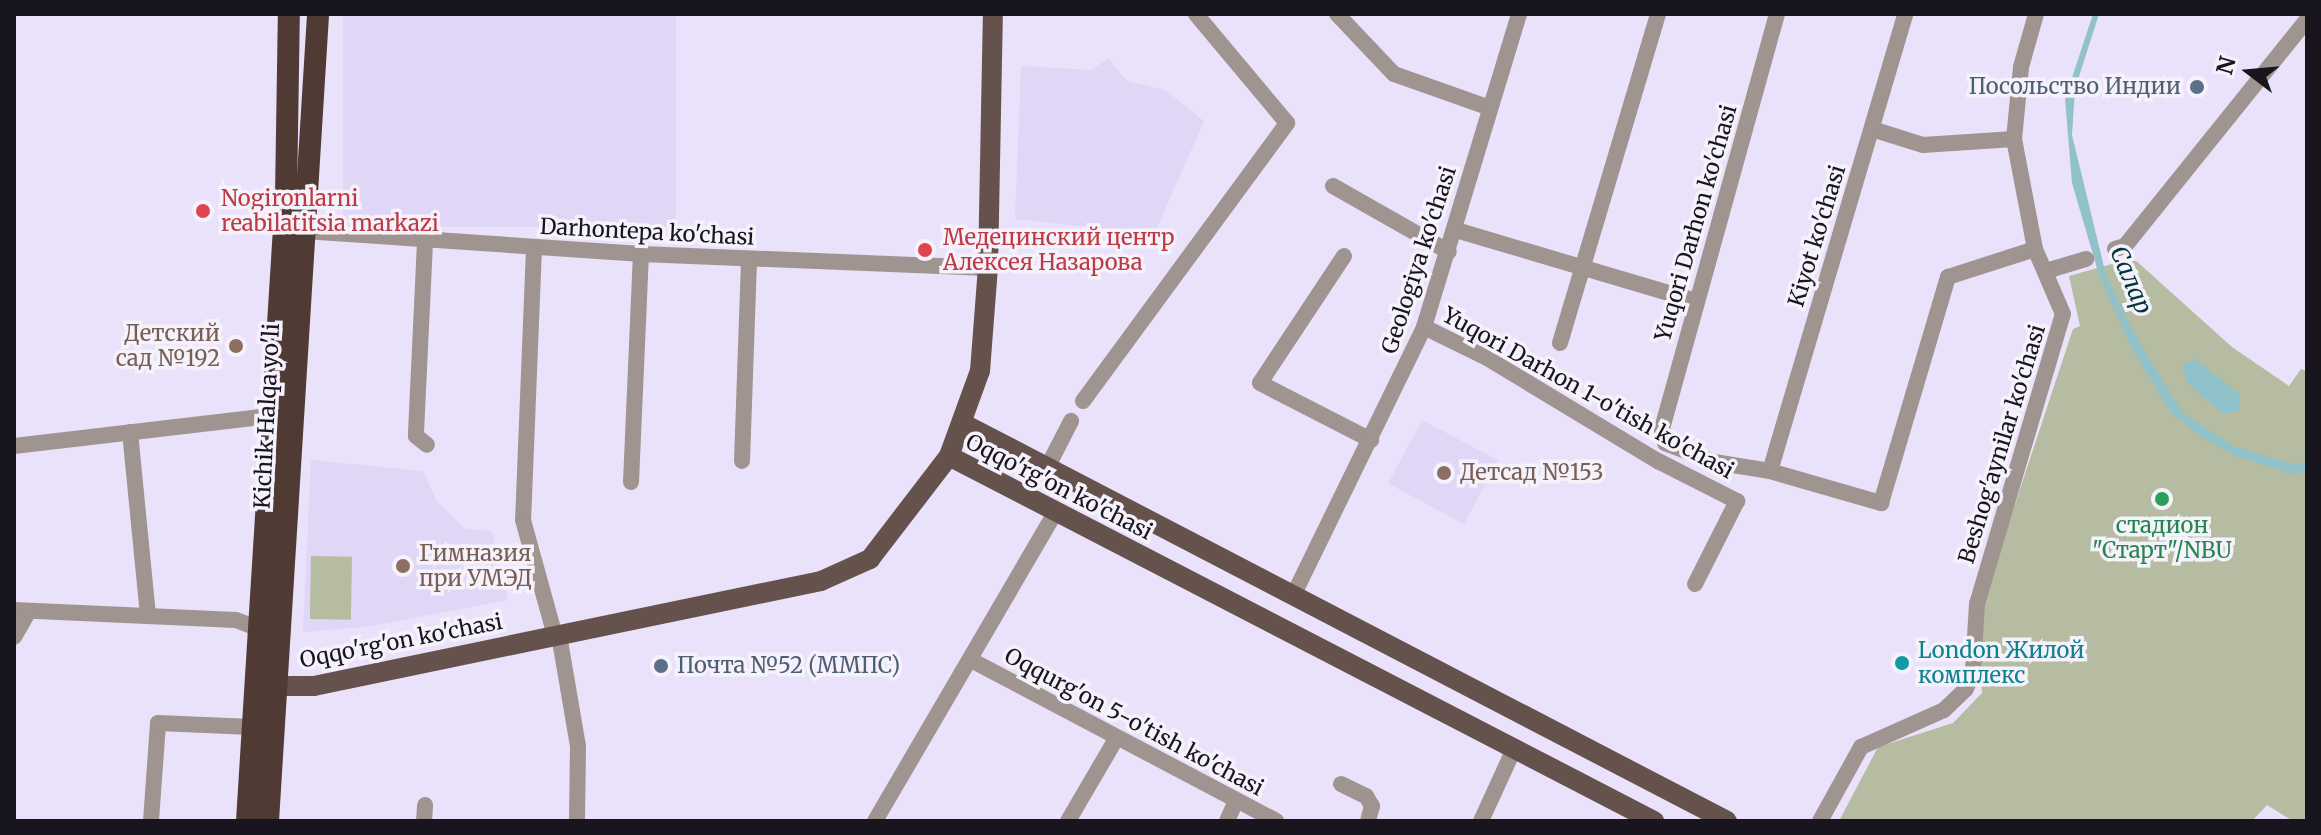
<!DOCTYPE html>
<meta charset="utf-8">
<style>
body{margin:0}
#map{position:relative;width:2321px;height:835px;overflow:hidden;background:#eae2fa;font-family:Merriweather,serif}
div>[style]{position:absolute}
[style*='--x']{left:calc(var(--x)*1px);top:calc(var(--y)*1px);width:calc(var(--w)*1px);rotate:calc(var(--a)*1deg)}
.built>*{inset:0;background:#e0d6f5;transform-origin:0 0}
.green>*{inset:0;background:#b5bca2;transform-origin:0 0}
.water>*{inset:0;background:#91c2c9}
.minor>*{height:16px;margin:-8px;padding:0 8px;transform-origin:8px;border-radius:8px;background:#a09491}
.major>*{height:20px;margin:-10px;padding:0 10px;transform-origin:10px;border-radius:10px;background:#66524c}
.highway>*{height:22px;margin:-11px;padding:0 11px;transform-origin:11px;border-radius:11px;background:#503a34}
.dots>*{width:22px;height:22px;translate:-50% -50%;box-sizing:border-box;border:4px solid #f5f2fc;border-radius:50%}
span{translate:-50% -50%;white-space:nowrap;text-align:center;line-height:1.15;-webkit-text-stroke:7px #f5f2fc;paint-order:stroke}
.service-label{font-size:22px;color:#4e5e75}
.right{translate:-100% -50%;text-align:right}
.left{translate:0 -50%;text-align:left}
.health-label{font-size:22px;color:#be3a42}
.street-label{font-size:22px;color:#18151e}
.education-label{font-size:22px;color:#785e54}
.leisure-label{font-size:22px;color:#27864d}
.culture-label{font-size:22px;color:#0d838f}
.water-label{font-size:24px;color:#03343a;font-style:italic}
.frame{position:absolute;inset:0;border:16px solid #18151e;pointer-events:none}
.north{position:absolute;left:2209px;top:32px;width:80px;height:80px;-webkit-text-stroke:6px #f5f2fc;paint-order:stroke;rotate:286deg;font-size:22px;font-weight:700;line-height:32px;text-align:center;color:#18151e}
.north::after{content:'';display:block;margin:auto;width:28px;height:36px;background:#18151e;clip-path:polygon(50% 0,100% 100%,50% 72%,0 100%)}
</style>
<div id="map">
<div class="built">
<i style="left:343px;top:14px;width:333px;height:213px"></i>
<i style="clip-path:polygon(1108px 58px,1127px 81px,1165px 90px,1204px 121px,1154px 234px,1015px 219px,1021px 66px,1092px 70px)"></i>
<i style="left:1422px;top:420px;width:86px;height:72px;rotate:28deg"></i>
<i style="clip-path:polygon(311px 460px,423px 471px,436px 500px,465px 529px,492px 531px,508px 600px,366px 627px,303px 632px)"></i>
</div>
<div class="green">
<i style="clip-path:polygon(2133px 258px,2232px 347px,2289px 386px,2301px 369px,2307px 371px,2307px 821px,2293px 821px,2267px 805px,2252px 821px,1839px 821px,1878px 747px,1953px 723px,1982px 693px,1979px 613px,2073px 329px,2080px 326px,2069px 276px)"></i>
<i style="left:311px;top:556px;width:41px;height:63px;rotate:1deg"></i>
</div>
<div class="water">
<i style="clip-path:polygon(2093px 14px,2099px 14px,2075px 89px,2072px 135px,2106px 275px,2136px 337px,2183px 413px,2233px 446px,2296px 465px,2307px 459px,2306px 473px,2292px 474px,2233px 455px,2200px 436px,2171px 413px,2131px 347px,2099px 275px,2072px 183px,2065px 99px)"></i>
<i style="clip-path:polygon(2196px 359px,2239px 394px,2240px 411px,2223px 414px,2186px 382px,2183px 365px)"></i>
</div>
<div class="minor">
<i style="--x:1337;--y:14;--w:83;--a:46.5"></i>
<i style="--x:1394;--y:74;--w:102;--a:19.5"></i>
<i style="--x:1777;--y:14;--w:431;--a:105.5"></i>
<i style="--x:1662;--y:429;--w:14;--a:78"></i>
<i style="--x:1665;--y:443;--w:53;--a:21.2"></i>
<i style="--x:1714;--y:462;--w:57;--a:9.1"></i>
<i style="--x:1770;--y:471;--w:116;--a:16.1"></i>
<i style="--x:1881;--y:503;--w:236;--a:-73.5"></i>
<i style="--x:1948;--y:277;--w:91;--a:-17.8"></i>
<i style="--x:1872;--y:129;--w:53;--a:17.4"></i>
<i style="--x:1923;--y:145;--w:91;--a:-3.8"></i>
<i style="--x:1333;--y:186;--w:133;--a:29.6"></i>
<i style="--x:1456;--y:230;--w:250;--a:16.5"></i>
<i style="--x:304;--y:231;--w:338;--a:3.9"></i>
<i style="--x:641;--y:254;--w:347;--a:2.3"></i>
<i style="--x:425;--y:242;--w:194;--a:92.7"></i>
<i style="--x:416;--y:436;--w:14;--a:39"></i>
<i style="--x:534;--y:248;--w:272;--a:92.3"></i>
<i style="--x:523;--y:520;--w:120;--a:74.6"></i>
<i style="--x:2115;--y:249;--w:10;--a:-17"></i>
<i style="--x:2125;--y:246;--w:290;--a:-51.2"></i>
<i style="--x:1344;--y:256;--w:152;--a:123.5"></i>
<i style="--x:1260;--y:383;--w:125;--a:27.2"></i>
<i style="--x:2046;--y:271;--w:42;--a:-16.7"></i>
<i style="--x:1424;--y:327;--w:70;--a:26.2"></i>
<i style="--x:1487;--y:358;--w:200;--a:31.1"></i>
<i style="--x:1658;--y:461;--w:89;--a:26.9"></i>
<i style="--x:1737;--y:501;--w:93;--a:116.8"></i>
<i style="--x:1560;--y:343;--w:343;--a:-73.4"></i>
<i style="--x:1083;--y:401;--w:345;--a:-53.7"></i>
<i style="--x:1287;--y:123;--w:142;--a:-129.9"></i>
<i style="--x:130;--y:432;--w:183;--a:84.4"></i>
<i style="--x:14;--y:446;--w:259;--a:-6.7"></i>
<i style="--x:742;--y:461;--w:201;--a:-88"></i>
<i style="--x:1047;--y:468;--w:53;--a:-62.9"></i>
<i style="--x:1770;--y:471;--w:477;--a:-73.5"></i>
<i style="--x:631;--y:482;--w:228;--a:-87.5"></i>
<i style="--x:1293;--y:596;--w:299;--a:-64"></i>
<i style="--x:1424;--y:327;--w:327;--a:-73.1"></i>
<i style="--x:14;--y:610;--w:222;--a:2.6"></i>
<i style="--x:236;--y:620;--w:33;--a:21"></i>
<i style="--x:559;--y:635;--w:113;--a:80.3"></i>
<i style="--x:578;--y:746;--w:75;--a:90.8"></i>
<i style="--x:14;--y:637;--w:30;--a:-60"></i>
<i style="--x:971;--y:660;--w:345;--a:27.8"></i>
<i style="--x:1341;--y:784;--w:28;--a:26"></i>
<i style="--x:1366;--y:796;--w:12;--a:59"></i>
<i style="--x:1372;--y:806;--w:16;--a:105"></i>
<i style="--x:151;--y:821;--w:98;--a:-85.9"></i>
<i style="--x:158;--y:723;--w:94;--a:2.4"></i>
<i style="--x:424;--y:821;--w:16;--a:-86"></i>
<i style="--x:875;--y:821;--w:359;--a:-59.7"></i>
<i style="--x:1068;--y:821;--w:95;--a:-59.7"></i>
<i style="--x:1227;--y:821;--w:20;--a:-66"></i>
<i style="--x:1481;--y:821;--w:79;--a:-65.4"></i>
<i style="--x:1820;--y:821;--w:85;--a:-61"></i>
<i style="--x:1861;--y:747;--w:91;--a:-24"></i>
<i style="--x:1944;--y:710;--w:30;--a:-44"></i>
<i style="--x:1966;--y:689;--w:19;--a:-69"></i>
<i style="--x:1973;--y:671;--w:67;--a:-86.6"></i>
<i style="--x:1977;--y:604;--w:302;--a:-73.5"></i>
<i style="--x:2063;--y:314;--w:71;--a:-113.3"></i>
<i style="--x:2035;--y:249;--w:112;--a:-100.8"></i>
<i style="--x:2014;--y:139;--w:72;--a:-84.4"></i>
<i style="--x:2021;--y:67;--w:55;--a:-74.2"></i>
</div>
<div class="major">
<i style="--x:964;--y:424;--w:860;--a:27.49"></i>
<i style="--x:949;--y:456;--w:794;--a:27.37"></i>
<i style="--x:260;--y:686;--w:54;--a:0"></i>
<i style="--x:314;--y:686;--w:518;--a:-11.7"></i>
<i style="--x:821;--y:581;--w:54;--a:-24.2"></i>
<i style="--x:870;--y:559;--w:130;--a:-52.5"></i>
<i style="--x:949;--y:456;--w:90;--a:-70"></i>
<i style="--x:980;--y:371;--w:103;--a:-85.6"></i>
<i style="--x:988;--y:268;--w:254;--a:-88.9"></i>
</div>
<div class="highway">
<i style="--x:247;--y:821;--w:626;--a:-86.43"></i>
<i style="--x:286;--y:196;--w:182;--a:-89.1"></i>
<i style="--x:268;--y:821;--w:809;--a:-86.45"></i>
</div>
<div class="dots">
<i style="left:2197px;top:87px;background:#5c6f8a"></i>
<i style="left:203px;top:211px;background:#e0444e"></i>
<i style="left:925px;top:250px;background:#e0444e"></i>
<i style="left:236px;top:346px;background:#8d6e63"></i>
<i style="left:1444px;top:473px;background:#8d6e63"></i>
<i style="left:2162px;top:499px;background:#2e9e5b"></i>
<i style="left:403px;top:566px;background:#8d6e63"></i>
<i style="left:1902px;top:663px;background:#0f9aa8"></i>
<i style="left:661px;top:666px;background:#5c6f8a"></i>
</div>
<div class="service-label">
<span class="right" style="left:2181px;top:87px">Посольство Индии</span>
<span class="left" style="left:677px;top:666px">Почта №52 (ММПС)</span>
</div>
<div class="health-label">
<span class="left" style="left:221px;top:211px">Nogironlarni<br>reabilatitsia markazi</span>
<span class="left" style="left:943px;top:250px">Медецинский центр<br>Алексея Назарова</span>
</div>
<div class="street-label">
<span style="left:1696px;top:223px;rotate:-74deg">Yuqori Darhon ko'chasi</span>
<span style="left:647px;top:232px;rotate:3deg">Darhontepa ko'chasi</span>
<span style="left:1817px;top:236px;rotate:-73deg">Kiyot ko'chasi</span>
<span style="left:1419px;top:260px;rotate:-72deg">Geologiya ko'chasi</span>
<span style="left:1588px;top:393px;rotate:29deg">Yuqori Darhon 1-o'tish ko'chasi</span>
<span style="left:267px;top:416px;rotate:-87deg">Kichik Halqa yo'li</span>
<span style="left:2002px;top:444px;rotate:-73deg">Beshog'aynilar ko'chasi</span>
<span style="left:1059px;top:487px;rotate:27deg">Oqqo'rg'on ko'chasi</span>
<span style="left:401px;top:641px;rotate:-11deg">Oqqo'rg'on ko'chasi</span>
<span style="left:1134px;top:722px;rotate:28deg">Oqqurg'on 5-o'tish ko'chasi</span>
</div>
<div class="education-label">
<span class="right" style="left:220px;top:346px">Детский<br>сад №192</span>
<span class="left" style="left:1460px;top:473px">Детсад №153</span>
<span class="left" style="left:419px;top:566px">Гимназия<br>при УМЭД</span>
</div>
<div class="leisure-label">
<span style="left:2162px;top:538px">стадион<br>"Старт"/NBU</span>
</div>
<div class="culture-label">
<span class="left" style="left:1918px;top:663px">London Жилой<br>комплекс</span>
</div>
<div class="water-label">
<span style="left:2131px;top:280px;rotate:67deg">Салар</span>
</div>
<div class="frame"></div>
<div class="north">N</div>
</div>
